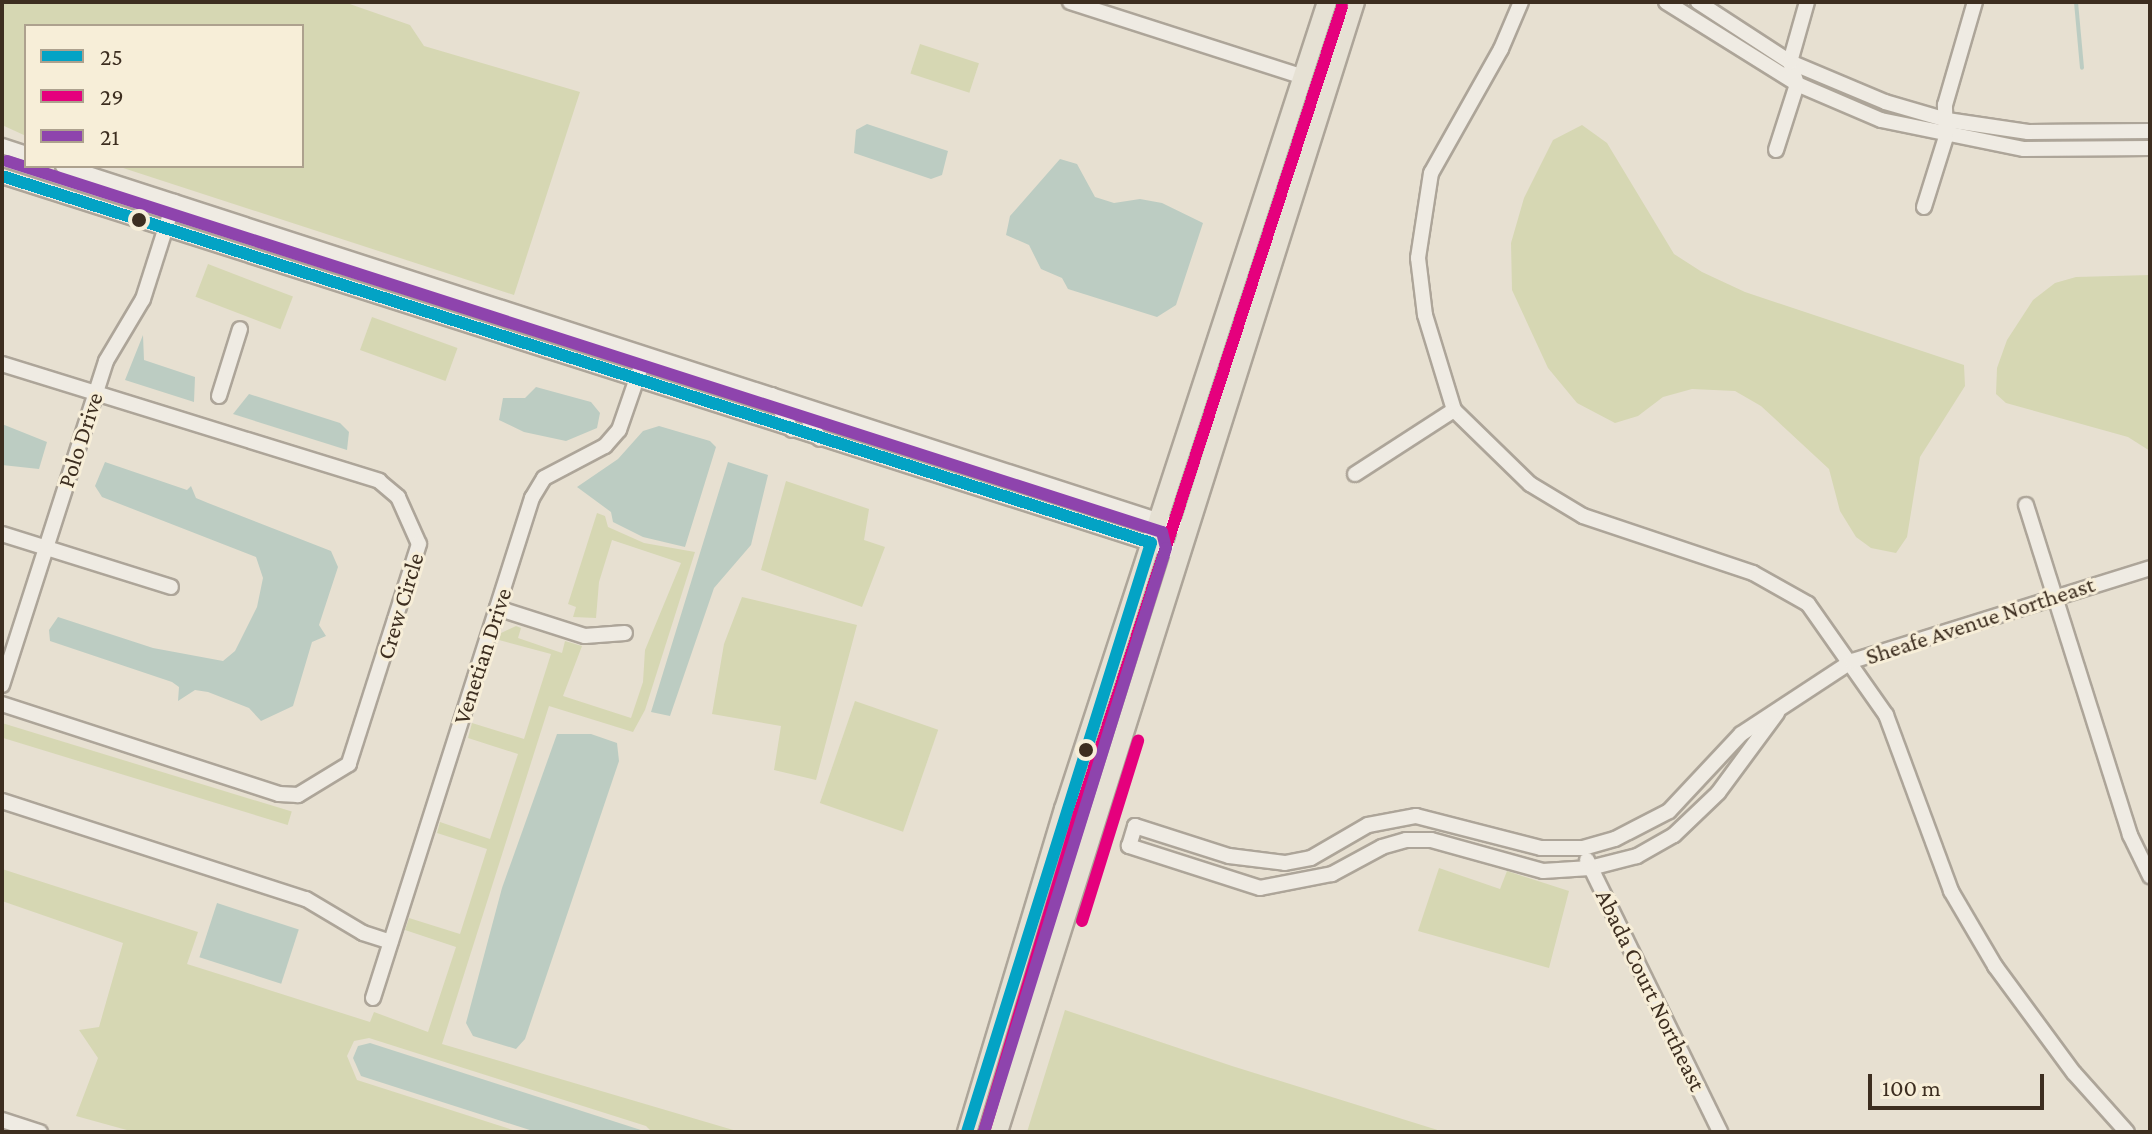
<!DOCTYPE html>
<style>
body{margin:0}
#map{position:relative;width:2152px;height:1134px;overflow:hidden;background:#e7e0d1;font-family:"Crimson Pro",serif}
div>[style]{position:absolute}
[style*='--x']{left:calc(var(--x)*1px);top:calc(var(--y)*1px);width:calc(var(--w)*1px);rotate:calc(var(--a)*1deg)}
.green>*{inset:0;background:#d6d7b3;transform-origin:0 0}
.water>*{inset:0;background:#bcccc2;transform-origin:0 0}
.stream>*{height:4px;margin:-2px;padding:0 2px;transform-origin:2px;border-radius:2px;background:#bcccc2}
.roads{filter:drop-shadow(2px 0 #ada599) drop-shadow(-2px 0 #ada599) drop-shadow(0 2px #ada599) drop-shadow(0 -2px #ada599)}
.minor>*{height:14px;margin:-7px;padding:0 7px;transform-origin:7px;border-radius:7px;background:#efebe3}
.major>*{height:18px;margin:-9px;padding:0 9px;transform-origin:9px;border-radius:9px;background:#e6e1d4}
.bus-1>*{height:12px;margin:-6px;padding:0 6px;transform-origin:6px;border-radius:6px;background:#03a3c5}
.bus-2>*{height:12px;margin:-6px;padding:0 6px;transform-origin:6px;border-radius:6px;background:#e5007d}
.bus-3>*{height:12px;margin:-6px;padding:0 6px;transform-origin:6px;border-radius:6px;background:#8e44ad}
.dots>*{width:22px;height:22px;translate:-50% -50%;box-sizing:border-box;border:4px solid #f7eed8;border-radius:50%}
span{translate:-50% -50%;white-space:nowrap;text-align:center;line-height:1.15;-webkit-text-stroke:6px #f7eed8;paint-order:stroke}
.street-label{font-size:24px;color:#3d2e20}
.frame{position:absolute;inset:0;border:4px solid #3d2e20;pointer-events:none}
.legend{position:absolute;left:24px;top:24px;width:280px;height:144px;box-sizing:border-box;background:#f7eed8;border:2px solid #ada18e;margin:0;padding:10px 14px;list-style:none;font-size:24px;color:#3d2e20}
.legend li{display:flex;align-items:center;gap:16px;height:40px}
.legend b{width:40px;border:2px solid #ada18e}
.scale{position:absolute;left:1868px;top:1074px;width:176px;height:36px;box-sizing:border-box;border:4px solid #3d2e20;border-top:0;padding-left:10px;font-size:24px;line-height:28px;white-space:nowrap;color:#3d2e20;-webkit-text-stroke:6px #f7eed8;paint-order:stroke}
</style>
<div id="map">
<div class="green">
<i style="clip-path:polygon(2px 2px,344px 2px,410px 25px,424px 46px,580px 92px,514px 295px,117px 166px,302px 166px,302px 26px,26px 26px,26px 136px,2px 125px)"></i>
<i style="left:920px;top:44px;width:62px;height:31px;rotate:18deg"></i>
<i style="clip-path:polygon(1582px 125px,1607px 143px,1674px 254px,1702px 272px,1745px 292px,1964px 365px,1965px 386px,1920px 457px,1907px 537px,1896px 553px,1871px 548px,1856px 537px,1840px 511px,1829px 469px,1761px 406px,1735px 391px,1692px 389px,1663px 397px,1638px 416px,1615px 423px,1577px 403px,1548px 368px,1512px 290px,1511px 243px,1524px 198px,1553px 140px)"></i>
<i style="left:208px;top:264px;width:91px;height:35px;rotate:21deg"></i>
<i style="clip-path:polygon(2150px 275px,2150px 451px,2128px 437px,2006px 403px,1996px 394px,1997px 368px,2007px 340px,2033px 300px,2055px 283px,2076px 277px)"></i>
<i style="left:372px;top:317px;width:91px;height:35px;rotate:20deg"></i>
<i style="clip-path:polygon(786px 481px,869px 509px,864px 540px,885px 547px,862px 607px,761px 570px)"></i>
<i style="clip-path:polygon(597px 513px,605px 516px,608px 527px,644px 543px,695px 552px,645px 710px,633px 732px,549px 706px,442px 1044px,740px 1132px,652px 1132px,646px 1126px,369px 1038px,354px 1041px,347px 1056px,357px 1080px,519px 1132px,134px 1132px,76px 1116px,98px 1058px,79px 1030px,99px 1027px,123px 943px,2px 901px,2px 869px,198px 932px,187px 964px,370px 1022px,374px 1012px,428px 1032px,456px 947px,405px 930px,409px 918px,460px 934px,487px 849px,437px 833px,440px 822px,490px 839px,518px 754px,468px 738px,472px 723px,524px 739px,551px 654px,499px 640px,501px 633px,516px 626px,521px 628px,518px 638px,562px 653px,565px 641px,582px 646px,563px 696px,631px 718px,643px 682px,645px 650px,681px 563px,612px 540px,599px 582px,596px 618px,573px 617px,576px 607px,568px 604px)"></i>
<i style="clip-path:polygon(742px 597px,857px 625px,816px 780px,774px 770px,781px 726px,712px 714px,724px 644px)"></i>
<i style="left:855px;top:701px;width:88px;height:108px;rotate:19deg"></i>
<i style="left:2px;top:723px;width:303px;height:14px;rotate:17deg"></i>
<i style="clip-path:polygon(1439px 868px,1500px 889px,1507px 871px,1569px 891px,1549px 968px,1418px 931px)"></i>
<i style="clip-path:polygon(1065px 1010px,1232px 1066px,1444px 1132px,1027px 1132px)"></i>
</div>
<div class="water">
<i style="clip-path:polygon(867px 124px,948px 151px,942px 175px,931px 179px,854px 153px,856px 130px)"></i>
<i style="clip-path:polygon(1060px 159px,1077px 164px,1095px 197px,1114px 203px,1140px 199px,1162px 203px,1203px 223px,1176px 305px,1157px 317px,1068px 289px,1062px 278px,1041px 269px,1029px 245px,1006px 235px,1010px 216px)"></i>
<i style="clip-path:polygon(143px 335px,144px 360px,195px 377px,194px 402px,125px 380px)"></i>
<i style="clip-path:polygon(536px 387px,591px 402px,600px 413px,597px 428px,566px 441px,524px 432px,499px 420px,503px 398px,525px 398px)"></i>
<i style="clip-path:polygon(249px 394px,340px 423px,349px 432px,347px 450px,233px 414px)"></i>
<i style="clip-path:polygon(2px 424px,47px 442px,39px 469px,2px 465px)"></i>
<i style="clip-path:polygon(659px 426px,710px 441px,716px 447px,685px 547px,643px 537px,613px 522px,611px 512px,577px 487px,618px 459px,643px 431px)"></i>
<i style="clip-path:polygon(105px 462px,187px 490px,191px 486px,196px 498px,208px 503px,331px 551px,338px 567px,319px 625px,326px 636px,312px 642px,293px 706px,261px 721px,249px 708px,208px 692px,195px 690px,178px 701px,179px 687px,172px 682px,50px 641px,49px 630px,58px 617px,153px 648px,223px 661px,235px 651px,257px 607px,263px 578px,256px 557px,102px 497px,95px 486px)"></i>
<i style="clip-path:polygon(728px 462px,768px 475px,751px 545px,714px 588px,670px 716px,651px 712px)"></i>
<i style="clip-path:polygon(557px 734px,591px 734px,617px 743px,619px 761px,525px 1039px,516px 1049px,473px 1036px,466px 1023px,502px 888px)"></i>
<i style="left:217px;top:903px;width:86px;height:57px;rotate:18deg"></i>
<i style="clip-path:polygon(370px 1043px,644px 1131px,645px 1132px,536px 1132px,361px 1076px,353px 1058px,358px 1046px)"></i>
</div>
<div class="stream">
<i style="--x:2076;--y:2;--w:66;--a:84.8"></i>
</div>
<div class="roads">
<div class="minor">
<i style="--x:1070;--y:2;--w:245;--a:17.8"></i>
<i style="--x:1521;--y:2;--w:51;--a:113.1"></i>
<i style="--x:1501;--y:49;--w:142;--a:119.4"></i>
<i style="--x:1431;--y:173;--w:86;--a:98.7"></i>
<i style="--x:1418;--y:258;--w:57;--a:83"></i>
<i style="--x:1425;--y:315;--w:99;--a:73"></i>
<i style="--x:1454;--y:410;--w:106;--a:44.2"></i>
<i style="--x:1530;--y:484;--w:62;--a:31.1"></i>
<i style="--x:1583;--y:516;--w:179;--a:18.5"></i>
<i style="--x:1753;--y:573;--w:63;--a:29.4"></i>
<i style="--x:1808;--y:604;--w:136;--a:54.9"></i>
<i style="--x:1886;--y:715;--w:188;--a:69.7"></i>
<i style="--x:1951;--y:891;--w:87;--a:59.6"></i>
<i style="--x:1995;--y:966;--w:133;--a:53.6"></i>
<i style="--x:2074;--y:1073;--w:79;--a:48.1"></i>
<i style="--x:1666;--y:2;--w:155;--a:32"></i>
<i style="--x:1797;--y:84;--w:91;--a:23.2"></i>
<i style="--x:1881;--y:120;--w:146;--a:11.5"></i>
<i style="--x:2024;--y:149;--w:126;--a:-0.5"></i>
<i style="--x:1698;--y:2;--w:110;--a:33.1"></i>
<i style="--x:1790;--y:62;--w:103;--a:22.8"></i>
<i style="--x:1885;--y:102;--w:65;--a:16.2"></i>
<i style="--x:1947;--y:120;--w:82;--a:8.4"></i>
<i style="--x:2028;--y:132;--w:122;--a:-0.5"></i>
<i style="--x:2;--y:146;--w:25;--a:18"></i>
<i style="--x:1776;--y:150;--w:69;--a:-72.3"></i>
<i style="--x:1797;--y:84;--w:23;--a:-108"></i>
<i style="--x:1790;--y:62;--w:62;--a:-74.2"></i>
<i style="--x:63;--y:166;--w:1182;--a:17.93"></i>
<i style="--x:2;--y:176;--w:1238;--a:17.73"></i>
<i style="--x:1924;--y:207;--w:73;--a:-72.6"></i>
<i style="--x:1946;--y:137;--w:32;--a:-92"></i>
<i style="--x:1945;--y:105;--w:107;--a:-73.8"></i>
<i style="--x:2;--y:364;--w:395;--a:17.2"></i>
<i style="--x:379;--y:481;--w:25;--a:40"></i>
<i style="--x:398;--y:497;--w:51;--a:65.9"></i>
<i style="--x:419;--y:544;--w:231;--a:107.7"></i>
<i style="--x:349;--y:764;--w:60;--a:148.7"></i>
<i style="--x:298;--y:795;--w:19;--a:-177"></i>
<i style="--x:279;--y:794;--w:291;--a:-162"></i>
<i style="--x:772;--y:395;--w:40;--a:60.3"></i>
<i style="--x:219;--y:396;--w:70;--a:-72.6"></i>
<i style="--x:800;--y:405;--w:39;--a:60"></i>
<i style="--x:1355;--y:474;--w:118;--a:-32.9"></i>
<i style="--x:2026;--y:505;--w:346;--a:72.5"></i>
<i style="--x:2130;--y:835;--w:46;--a:64"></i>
<i style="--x:2;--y:534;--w:177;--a:17.4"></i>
<i style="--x:497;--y:608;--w:92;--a:17.7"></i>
<i style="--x:585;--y:636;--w:40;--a:-4.3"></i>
<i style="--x:2;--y:685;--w:340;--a:-72.2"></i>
<i style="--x:106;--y:361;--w:72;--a:-59.2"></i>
<i style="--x:143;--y:299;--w:102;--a:-72.3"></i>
<i style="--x:1777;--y:713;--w:99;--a:126.4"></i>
<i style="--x:1718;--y:793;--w:61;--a:136.3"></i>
<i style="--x:1674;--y:835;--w:43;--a:150.4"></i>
<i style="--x:1637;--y:856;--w:49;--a:165.7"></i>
<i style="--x:1590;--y:868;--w:47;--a:176.3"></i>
<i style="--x:1543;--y:871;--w:116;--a:-164.5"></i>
<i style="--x:1431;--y:840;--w:25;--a:180"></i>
<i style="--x:1406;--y:840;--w:25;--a:164"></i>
<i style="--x:1382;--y:847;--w:57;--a:151.6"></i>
<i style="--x:1332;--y:874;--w:73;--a:169"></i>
<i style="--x:1260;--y:888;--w:138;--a:-162.2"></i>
<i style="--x:1129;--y:846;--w:21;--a:-73"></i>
<i style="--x:1135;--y:826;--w:99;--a:17.7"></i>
<i style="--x:1229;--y:856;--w:56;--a:7.1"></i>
<i style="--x:1285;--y:863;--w:26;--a:-11"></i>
<i style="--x:1311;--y:858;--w:66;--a:-30.1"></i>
<i style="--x:1368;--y:825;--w:49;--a:-10.6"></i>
<i style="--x:1416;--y:816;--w:129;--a:14.4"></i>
<i style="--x:1541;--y:848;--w:42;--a:0"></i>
<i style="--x:1583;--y:848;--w:33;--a:-16"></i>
<i style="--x:1615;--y:839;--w:61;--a:-27.4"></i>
<i style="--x:1669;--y:811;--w:105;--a:-46.9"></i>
<i style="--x:1741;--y:734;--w:133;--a:-33.3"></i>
<i style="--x:1852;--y:661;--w:312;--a:-17.3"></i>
<i style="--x:2;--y:801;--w:319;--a:17.9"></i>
<i style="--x:306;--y:899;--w:66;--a:30.8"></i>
<i style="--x:363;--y:933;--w:29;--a:18"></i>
<i style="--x:1587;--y:860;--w:303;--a:63.9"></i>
<i style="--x:373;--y:998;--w:525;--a:-72.36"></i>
<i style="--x:532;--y:498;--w:23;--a:-59"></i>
<i style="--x:544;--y:478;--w:69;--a:-27.7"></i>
<i style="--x:605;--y:446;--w:21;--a:-49"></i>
<i style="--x:619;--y:430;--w:79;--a:-70.9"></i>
<i style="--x:2;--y:1120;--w:40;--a:18"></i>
</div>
<div class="major">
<i style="--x:967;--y:1132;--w:337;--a:-73.3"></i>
<i style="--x:1064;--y:809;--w:849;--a:-71.95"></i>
<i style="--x:998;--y:1132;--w:1185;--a:-72.47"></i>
</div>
</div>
<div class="bus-1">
<i style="--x:2;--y:176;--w:1206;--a:17.71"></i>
<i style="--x:967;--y:1132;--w:617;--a:-72.65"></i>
</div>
<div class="bus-2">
<i style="--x:1082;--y:921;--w:189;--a:-72.7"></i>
<i style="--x:984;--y:1132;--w:332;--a:-73.4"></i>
<i style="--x:1079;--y:814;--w:849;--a:-71.95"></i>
</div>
<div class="bus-3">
<i style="--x:7;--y:161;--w:1213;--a:17.81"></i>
<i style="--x:1162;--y:532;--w:16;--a:76"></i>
<i style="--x:1166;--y:548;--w:612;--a:107.31"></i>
</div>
<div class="dots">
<i style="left:139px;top:220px;background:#3d2e20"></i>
<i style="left:1086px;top:750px;background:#3d2e20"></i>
</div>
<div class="street-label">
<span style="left:80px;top:440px;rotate:-72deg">Polo Drive</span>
<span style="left:400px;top:606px;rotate:-73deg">Crew Circle</span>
<span style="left:1980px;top:620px;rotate:-18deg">Sheafe Avenue Northeast</span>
<span style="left:482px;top:656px;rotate:-72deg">Venetian Drive</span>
<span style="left:1651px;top:990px;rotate:64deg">Abada Court Northeast</span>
</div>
<div class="frame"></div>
<ul class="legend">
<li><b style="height:10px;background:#03a3c5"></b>25</li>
<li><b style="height:10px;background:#e5007d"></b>29</li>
<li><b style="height:10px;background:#8e44ad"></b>21</li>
</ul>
<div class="scale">100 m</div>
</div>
